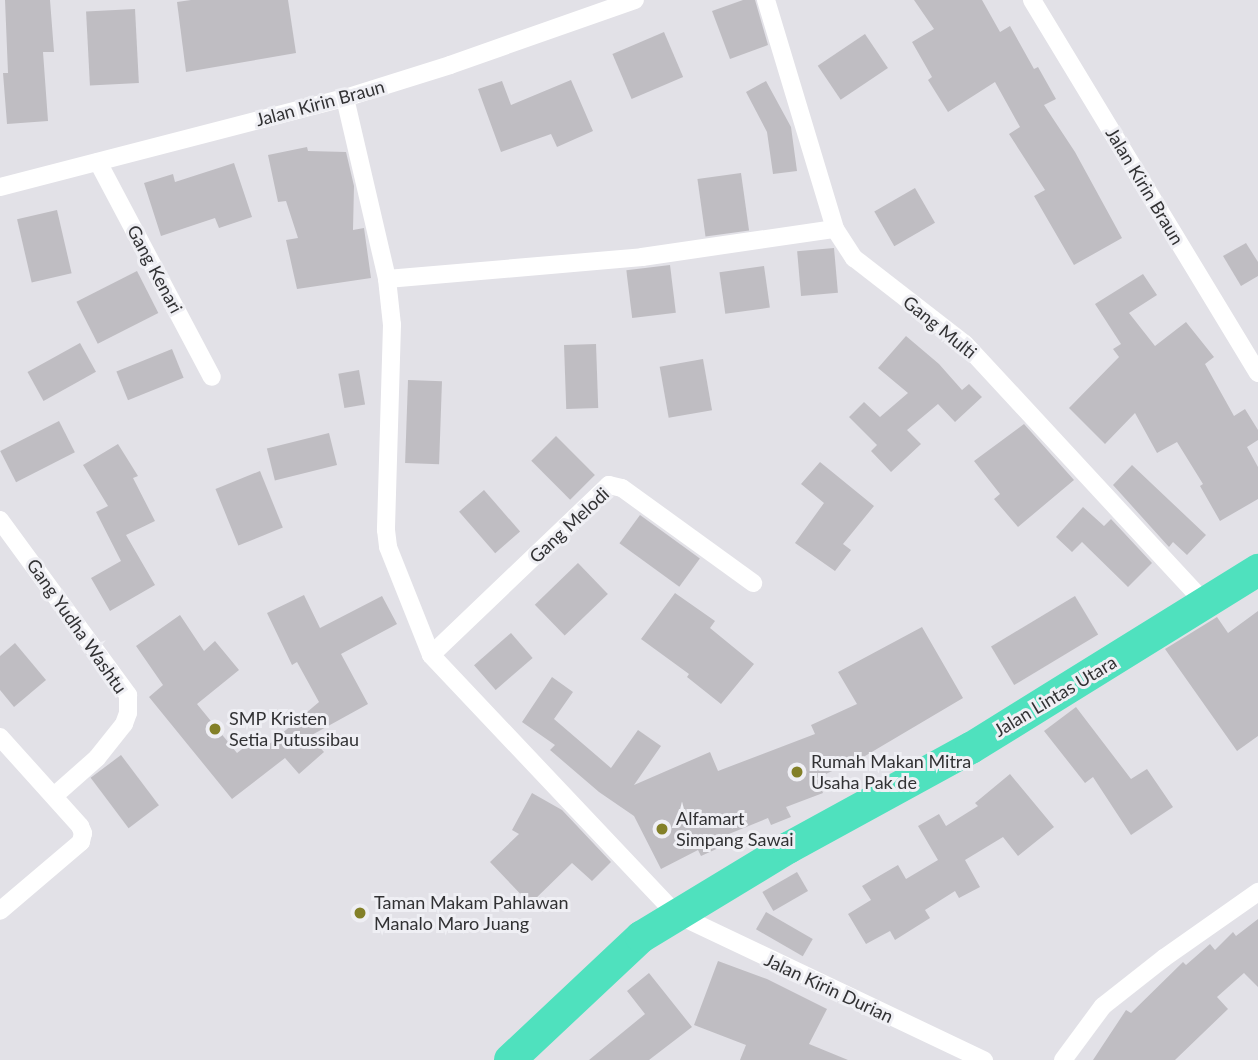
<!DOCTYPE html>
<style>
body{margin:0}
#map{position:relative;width:1258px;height:1060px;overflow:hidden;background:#e2e1e7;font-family:Lato,sans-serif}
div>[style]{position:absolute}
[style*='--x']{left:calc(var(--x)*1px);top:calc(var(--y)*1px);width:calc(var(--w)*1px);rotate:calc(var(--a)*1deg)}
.building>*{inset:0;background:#bfbdc2;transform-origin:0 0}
.street>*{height:18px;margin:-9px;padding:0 9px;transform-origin:9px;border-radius:9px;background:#fff}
.highway>*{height:32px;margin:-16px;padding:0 16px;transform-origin:16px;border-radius:16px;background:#4fe1be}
.dots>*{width:19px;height:19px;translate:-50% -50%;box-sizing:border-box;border:4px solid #efeff4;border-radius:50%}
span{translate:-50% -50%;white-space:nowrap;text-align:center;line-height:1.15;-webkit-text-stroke:6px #efeff4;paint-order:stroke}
.street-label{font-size:18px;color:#323234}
.poi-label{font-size:18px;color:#323234}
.left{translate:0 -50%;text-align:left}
</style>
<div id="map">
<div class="building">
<i style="clip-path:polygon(5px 0,50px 0,54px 52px,43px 52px,48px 121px,7px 124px,3px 73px,8px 73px)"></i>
<i style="clip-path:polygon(191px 0,288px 0,296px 53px,186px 72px,177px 2px)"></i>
<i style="clip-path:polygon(743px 0,755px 0,768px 45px,730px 59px,712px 11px)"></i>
<i style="clip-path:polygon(914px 0,982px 0,1000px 32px,1010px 26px,1034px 69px,1038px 67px,1056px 99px,1044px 105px,1075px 152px,1122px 238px,1074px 265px,1034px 196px,1045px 190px,1009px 134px,1020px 127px,995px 82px,948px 112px,928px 80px,932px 77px,912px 42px,934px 29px)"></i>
<i style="left:135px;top:9px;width:74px;height:49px;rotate:87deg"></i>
<i style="left:664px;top:32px;width:49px;height:56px;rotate:67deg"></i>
<i style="left:865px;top:34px;width:41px;height:57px;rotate:56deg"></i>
<i style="clip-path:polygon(571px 80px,593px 131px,557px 147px,551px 134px,501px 152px,478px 89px,502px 81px,511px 105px)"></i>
<i style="clip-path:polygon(766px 81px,791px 127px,797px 171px,773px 174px,767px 132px,746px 92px)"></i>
<i style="clip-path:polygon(307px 147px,308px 151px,346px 152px,354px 186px,353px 230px,364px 228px,371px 278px,297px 289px,286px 240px,298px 238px,286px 201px,278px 202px,268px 155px)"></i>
<i style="clip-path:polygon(234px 163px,252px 217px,219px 228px,215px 218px,161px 236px,144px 183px,173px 174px,175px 182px)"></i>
<i style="left:741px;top:173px;width:58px;height:44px;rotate:82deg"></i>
<i style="left:915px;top:188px;width:40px;height:47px;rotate:60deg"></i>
<i style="left:57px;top:210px;width:65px;height:41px;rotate:77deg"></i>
<i style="clip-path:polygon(1246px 243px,1258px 262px,1258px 276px,1241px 286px,1223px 256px)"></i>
<i style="left:834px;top:248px;width:45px;height:37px;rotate:85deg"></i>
<i style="left:670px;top:265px;width:48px;height:44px;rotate:83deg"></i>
<i style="left:764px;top:266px;width:42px;height:45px;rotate:82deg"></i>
<i style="left:137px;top:271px;width:47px;height:68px;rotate:63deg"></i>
<i style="clip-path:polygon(1143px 274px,1157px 295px,1129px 313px,1155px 346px,1186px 322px,1214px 357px,1205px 364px,1234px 416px,1245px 409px,1258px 430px,1258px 440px,1247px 447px,1258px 467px,1258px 499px,1220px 521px,1200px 486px,1203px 484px,1177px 442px,1157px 453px,1135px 413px,1105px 444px,1069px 408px,1119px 357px,1113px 349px,1121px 344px,1095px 304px)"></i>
<i style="clip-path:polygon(906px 336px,939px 364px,962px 390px,969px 384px,982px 397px,955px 422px,938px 404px,907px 430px,921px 444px,891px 472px,871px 451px,877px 445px,849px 417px,864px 402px,880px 417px,908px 393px,878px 368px)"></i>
<i style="left:80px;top:343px;width:33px;height:60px;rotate:61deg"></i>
<i style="left:596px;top:344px;width:64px;height:32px;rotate:88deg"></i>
<i style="left:172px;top:349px;width:31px;height:60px;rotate:68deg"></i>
<i style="left:703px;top:359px;width:52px;height:44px;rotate:80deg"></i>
<i style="left:359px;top:370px;width:35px;height:21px;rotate:80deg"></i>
<i style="left:408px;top:380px;width:34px;height:83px;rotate:2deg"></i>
<i style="left:59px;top:421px;width:35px;height:66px;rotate:63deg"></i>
<i style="clip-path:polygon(1024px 424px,1074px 480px,1018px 527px,994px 499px,1000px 494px,974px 461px)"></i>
<i style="left:329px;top:433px;width:33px;height:64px;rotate:76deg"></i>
<i style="left:556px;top:436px;width:55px;height:35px;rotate:45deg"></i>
<i style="clip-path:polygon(118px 444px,138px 476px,133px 478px,155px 521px,126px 535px,155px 585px,110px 611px,91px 578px,121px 561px,96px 512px,108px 506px,83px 465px)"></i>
<i style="clip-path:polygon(820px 462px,874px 506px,843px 544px,851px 550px,835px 571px,795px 543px,824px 503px,801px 484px)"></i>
<i style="clip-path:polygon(1132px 465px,1206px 535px,1187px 555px,1173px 542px,1169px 547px,1113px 485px)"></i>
<i style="left:260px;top:471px;width:61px;height:48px;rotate:68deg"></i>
<i style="left:484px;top:490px;width:55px;height:33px;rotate:49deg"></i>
<i style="clip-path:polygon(1083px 507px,1104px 526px,1111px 519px,1152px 563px,1128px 587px,1082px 542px,1072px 552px,1056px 537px)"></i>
<i style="left:640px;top:515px;width:74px;height:35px;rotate:36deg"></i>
<i style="left:578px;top:563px;width:43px;height:60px;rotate:46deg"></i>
<i style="clip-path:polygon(675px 593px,715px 621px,710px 628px,754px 664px,721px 704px,687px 677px,689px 674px,641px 639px)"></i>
<i style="clip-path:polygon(304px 595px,320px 628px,382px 596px,397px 624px,341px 654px,368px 704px,310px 736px,324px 752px,299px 774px,285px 758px,232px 799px,149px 697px,163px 685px,136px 646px,180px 615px,204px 651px,215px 641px,239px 670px,197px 704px,237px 753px,259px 736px,267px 746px,319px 702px,297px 662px,292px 665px,267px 613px)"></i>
<i style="left:1075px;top:596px;width:45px;height:98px;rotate:59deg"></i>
<i style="clip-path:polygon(1258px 611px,1258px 736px,1237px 751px,1165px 649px,1217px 617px,1228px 633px)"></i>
<i style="clip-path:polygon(922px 627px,963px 698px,865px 756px,817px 778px,823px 793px,786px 807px,791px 817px,771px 825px,768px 818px,719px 838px,723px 846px,701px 856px,698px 850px,661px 869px,634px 816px,599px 792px,550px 750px,555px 745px,522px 722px,552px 677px,573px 692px,554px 719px,611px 768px,638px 730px,661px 746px,634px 785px,710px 752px,718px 771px,815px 734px,811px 725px,857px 704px,838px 672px)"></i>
<i style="left:511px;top:633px;width:33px;height:49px;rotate:49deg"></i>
<i style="clip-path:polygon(15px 643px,46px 680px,14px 707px,0 690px,0 656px)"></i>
<i style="clip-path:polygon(1076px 707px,1131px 779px,1147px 769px,1173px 807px,1131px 835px,1093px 777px,1085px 783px,1044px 731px)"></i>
<i style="left:121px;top:755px;width:63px;height:38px;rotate:53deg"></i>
<i style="clip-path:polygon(1010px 774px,1054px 827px,1018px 856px,1003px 837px,965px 860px,980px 887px,959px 898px,955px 891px,925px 910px,930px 918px,895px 940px,890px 931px,866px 944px,848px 914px,871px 900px,862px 886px,898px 865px,906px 879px,938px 860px,918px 826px,939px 814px,946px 826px,978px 806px,975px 803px)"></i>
<i style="clip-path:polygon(532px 793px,562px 810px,611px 862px,592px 881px,572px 863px,530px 904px,490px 862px,519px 834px,512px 830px)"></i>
<i style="left:797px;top:872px;width:22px;height:40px;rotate:60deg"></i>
<i style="left:766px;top:912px;width:54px;height:20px;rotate:30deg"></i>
<i style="clip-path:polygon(1258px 919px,1258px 987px,1244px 973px,1217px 997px,1228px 1009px,1175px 1060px,1093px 1060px,1126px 1010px,1131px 1013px,1183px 962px,1186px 965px,1210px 944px,1215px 950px,1233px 932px,1236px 936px)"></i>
<i style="clip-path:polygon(718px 961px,767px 979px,827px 1009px,809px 1044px,848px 1060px,740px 1060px,746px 1045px,694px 1025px)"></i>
<i style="clip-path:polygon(649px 973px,692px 1027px,649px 1060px,589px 1060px,645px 1014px,627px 991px)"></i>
</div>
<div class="street">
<i style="--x:766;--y:0;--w:239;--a:73.2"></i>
<i style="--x:835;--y:229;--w:35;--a:57"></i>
<i style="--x:854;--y:258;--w:140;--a:37.8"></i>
<i style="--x:965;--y:344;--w:355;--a:47.2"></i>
<i style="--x:1032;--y:0;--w:436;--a:58.8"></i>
<i style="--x:345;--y:98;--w:186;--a:76.9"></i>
<i style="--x:387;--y:279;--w:46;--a:83.8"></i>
<i style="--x:392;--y:325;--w:205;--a:91.7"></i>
<i style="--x:386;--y:530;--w:17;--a:83"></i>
<i style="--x:388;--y:547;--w:116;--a:68.3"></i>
<i style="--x:431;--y:655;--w:357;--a:46.6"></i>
<i style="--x:676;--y:914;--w:341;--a:25.4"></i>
<i style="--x:98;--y:162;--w:243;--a:62.1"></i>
<i style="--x:0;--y:187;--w:356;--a:-14.5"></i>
<i style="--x:345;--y:98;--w:110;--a:-17.4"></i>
<i style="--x:450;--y:65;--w:196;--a:-19.4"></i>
<i style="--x:387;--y:279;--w:256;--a:-4.9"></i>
<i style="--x:642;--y:257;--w:195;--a:-8.3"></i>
<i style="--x:0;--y:520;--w:217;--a:53.8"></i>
<i style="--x:128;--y:695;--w:18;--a:90"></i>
<i style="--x:128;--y:713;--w:12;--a:110"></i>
<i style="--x:124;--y:724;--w:43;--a:128.5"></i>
<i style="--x:97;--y:758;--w:57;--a:138.5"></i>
<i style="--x:431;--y:655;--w:246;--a:-43.7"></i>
<i style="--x:609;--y:485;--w:13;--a:13"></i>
<i style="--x:622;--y:488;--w:162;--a:35.9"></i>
<i style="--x:0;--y:737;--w:120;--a:48"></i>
<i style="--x:80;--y:826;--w:8;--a:67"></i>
<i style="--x:83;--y:833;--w:9;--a:103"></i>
<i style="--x:81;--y:842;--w:106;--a:139.6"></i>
<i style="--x:1063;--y:1060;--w:67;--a:-53.5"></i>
<i style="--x:1103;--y:1006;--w:78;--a:-38.2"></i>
<i style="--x:1164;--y:958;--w:115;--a:-35.1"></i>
</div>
<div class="highway">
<i style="--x:510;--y:1060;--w:180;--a:-43.2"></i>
<i style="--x:641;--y:937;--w:172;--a:-31.2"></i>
<i style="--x:788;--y:848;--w:209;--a:-28.7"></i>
<i style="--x:971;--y:748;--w:338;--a:-31.8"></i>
</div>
<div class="dots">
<i style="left:215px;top:729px;background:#838028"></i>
<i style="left:797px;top:772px;background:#838028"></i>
<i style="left:662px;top:829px;background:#838028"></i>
<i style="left:360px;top:913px;background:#838028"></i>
</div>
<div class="street-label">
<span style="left:320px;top:103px;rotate:-15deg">Jalan Kirin Braun</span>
<span style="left:1145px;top:186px;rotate:59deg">Jalan Kirin Braun</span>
<span style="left:155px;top:269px;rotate:62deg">Gang Kenari</span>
<span style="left:940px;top:327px;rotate:39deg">Gang Multi</span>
<span style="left:569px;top:525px;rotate:-43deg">Gang Melodi</span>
<span style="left:77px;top:626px;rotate:55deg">Gang Yudha Washtu</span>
<span style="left:1055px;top:696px;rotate:-31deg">Jalan Lintas Utara</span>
<span style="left:829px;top:988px;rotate:25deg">Jalan Kirin Durian</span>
</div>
<div class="poi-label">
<span class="left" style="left:229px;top:729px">SMP Kristen<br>Setia Putussibau</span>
<span class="left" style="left:811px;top:772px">Rumah Makan Mitra<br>Usaha Pak de</span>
<span class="left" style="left:676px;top:829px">Alfamart<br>Simpang Sawai</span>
<span class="left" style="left:374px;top:913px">Taman Makam Pahlawan<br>Manalo Maro Juang</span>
</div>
</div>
